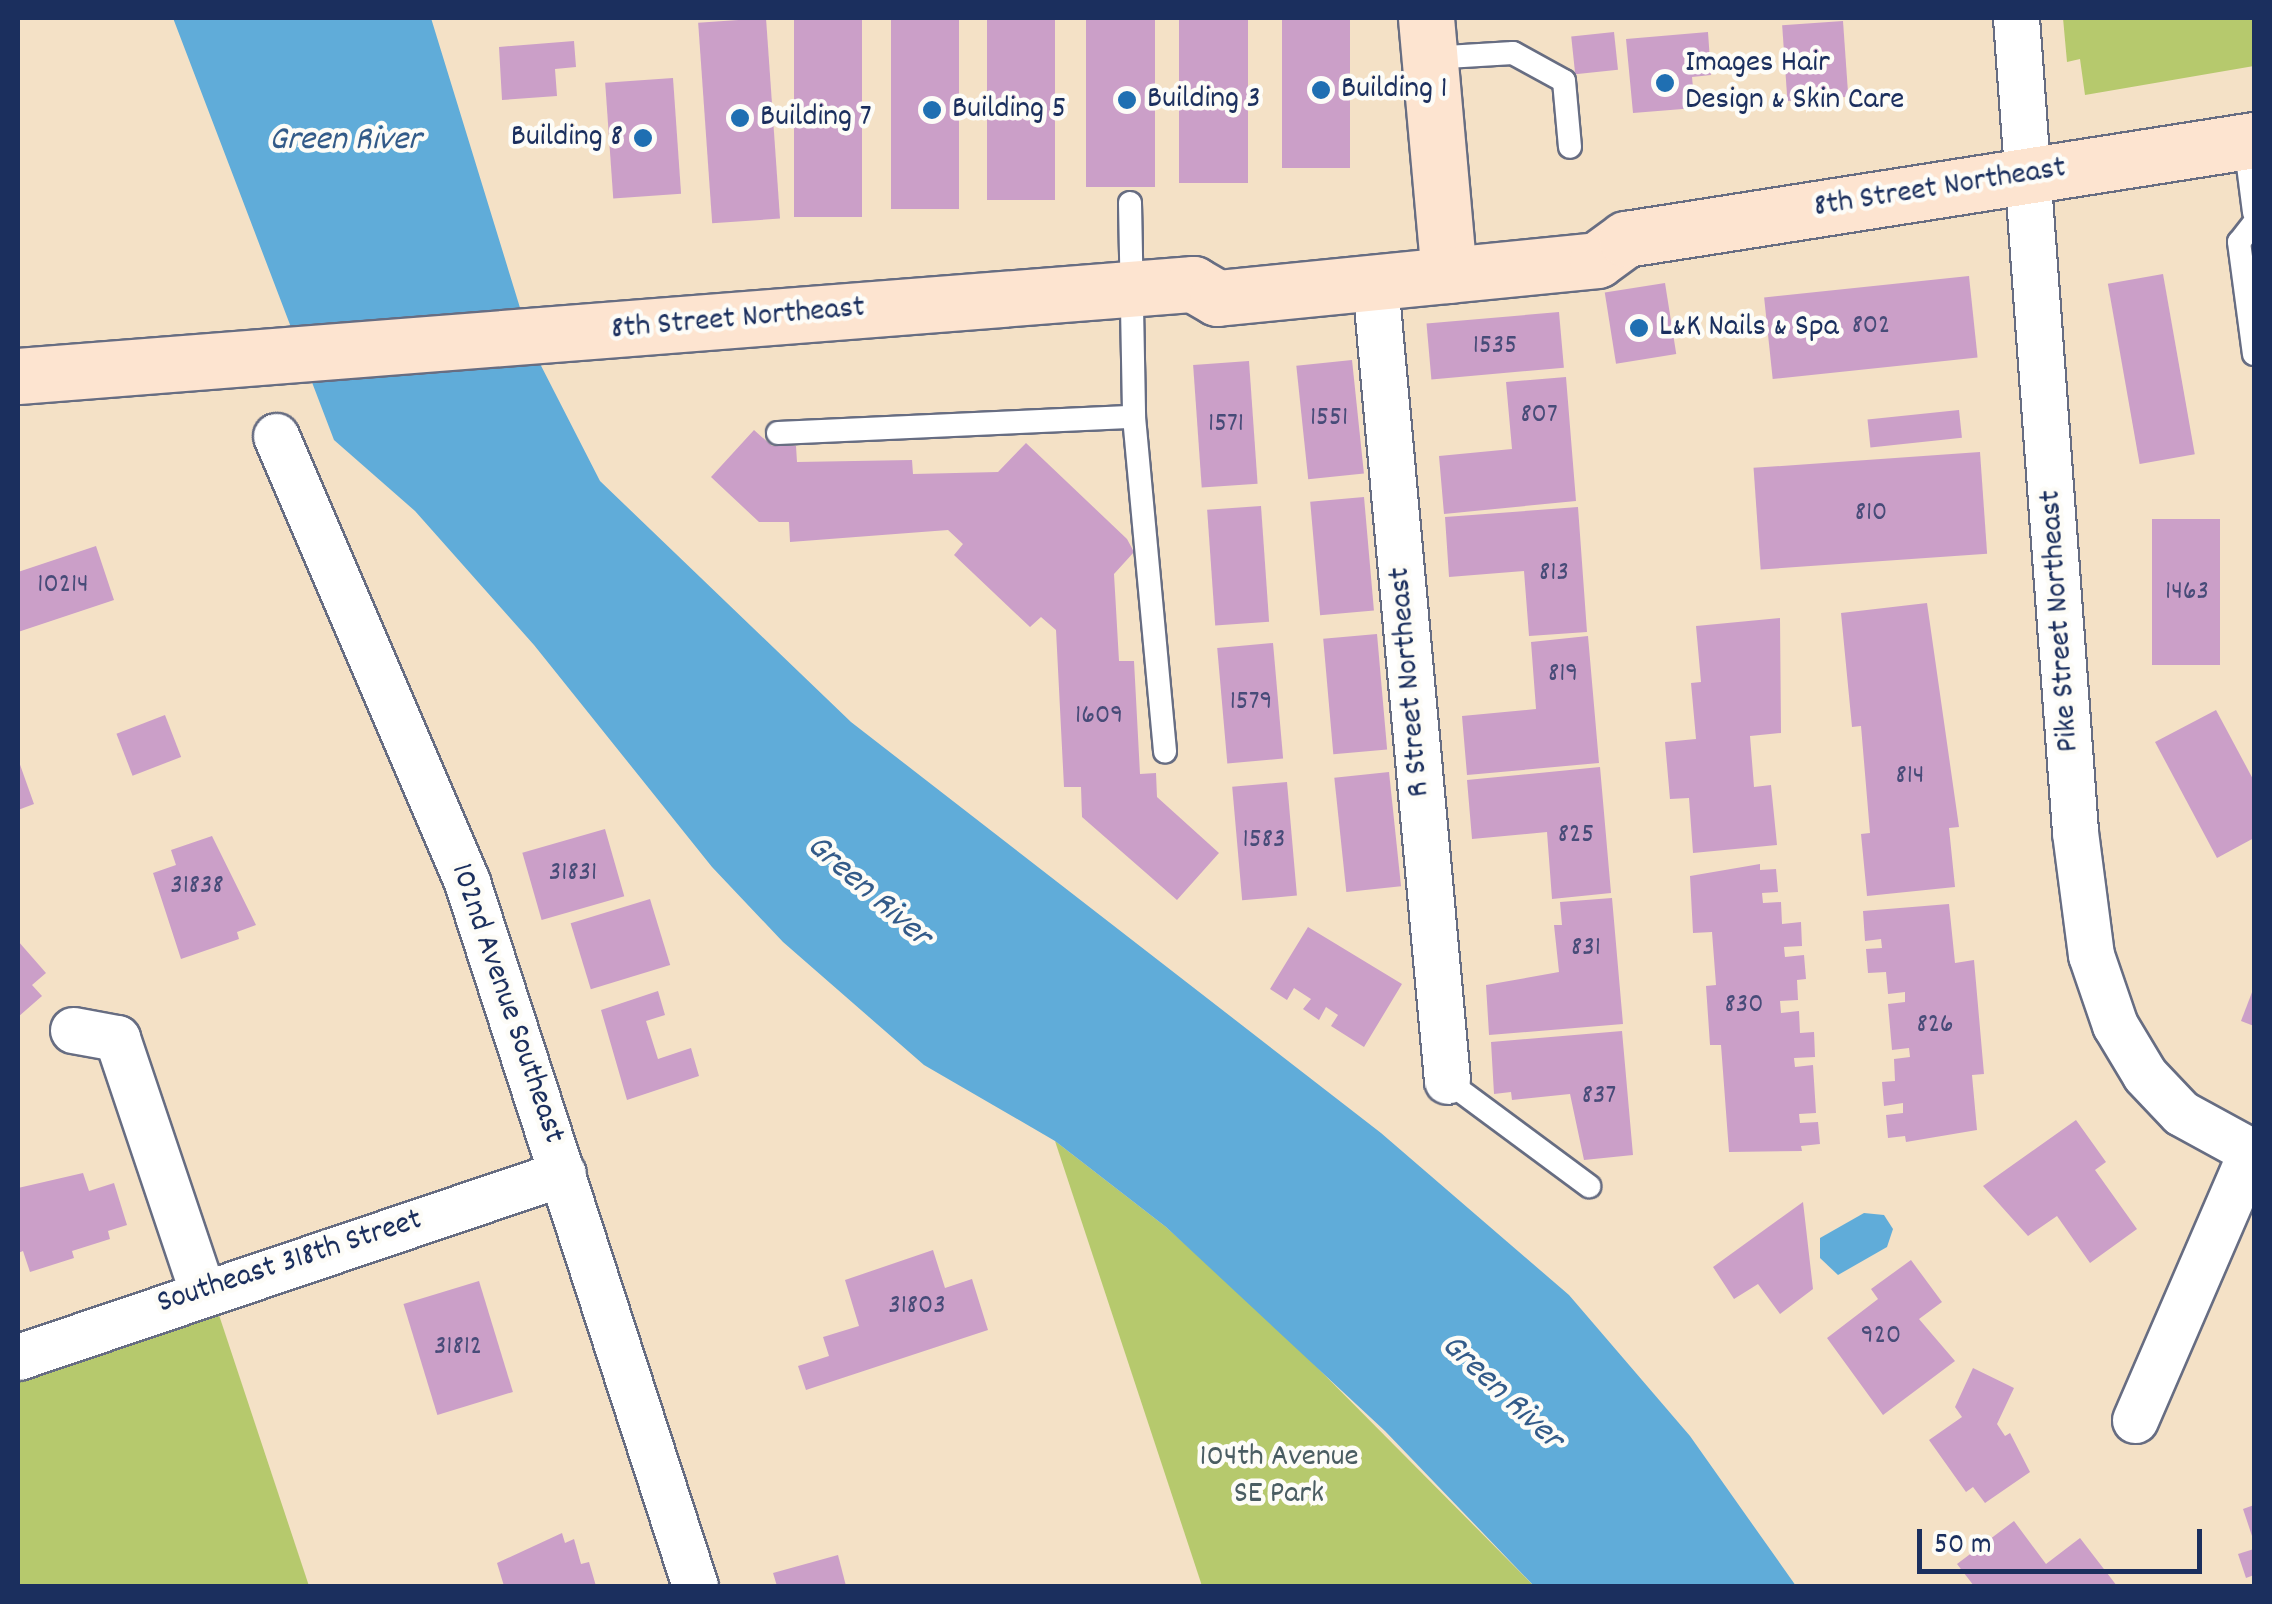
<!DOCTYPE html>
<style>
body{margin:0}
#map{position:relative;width:2272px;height:1604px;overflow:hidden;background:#f4e1c6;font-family:Dekko,sans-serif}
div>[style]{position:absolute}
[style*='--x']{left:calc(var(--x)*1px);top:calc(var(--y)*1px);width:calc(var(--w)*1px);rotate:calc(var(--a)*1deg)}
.green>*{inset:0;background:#b6c96d}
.water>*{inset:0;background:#60acd9}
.building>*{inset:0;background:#cb9fc8;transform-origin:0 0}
.roads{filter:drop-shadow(2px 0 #676d82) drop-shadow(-2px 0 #676d82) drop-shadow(0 2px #676d82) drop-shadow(0 -2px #676d82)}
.lane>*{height:22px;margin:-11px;padding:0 11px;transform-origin:11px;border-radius:11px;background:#fff}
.street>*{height:45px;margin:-22.5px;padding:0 22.5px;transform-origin:22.5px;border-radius:22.5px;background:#fff}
.secondary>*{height:55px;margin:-27.5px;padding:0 27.5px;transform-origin:27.5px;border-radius:27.5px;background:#fde4d0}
.dots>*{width:28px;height:28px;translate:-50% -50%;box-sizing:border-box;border:5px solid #fdfcf7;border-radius:50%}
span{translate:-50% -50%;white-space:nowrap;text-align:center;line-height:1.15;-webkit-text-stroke:9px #fdfcf7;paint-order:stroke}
.number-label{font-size:28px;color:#474b78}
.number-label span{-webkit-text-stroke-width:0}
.poi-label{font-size:32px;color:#1b2f5e}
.left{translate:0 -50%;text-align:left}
.right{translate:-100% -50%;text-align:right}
.street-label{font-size:32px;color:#1b2f5e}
.park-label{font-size:32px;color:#4a5d62}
.water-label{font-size:35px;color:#335b89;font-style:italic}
.frame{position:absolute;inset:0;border:20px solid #1b2f5e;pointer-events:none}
.scale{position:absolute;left:1917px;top:1529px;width:285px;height:45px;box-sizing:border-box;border:5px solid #1b2f5e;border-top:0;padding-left:12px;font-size:30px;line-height:35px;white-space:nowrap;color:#1b2f5e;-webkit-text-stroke:8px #fdfcf7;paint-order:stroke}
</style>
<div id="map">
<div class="green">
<i style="clip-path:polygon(2063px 18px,2254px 18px,2254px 66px,2085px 95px,2080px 59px,2067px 62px)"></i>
<i style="clip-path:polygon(1055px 1141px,1166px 1227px,1274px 1324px,1534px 1586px,1202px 1586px)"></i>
<i style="clip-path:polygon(217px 1309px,309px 1586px,18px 1586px,18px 1379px)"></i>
</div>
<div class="water">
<i style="clip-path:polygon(173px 18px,431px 18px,533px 350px,600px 481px,851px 722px,1381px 1133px,1569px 1295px,1690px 1436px,1796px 1586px,1534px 1586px,1385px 1431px,1166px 1227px,1055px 1141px,924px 1065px,783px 942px,712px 867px,534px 645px,415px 511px,334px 440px)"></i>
<i style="clip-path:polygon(1864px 1213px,1884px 1215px,1893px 1229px,1887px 1247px,1838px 1275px,1820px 1258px,1820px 1238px)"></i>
</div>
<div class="building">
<i style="left:766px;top:18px;width:201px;height:68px;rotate:86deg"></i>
<i style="left:794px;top:18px;width:68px;height:199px"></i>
<i style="left:891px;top:18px;width:68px;height:191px"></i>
<i style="left:987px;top:18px;width:68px;height:182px"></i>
<i style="left:1086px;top:18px;width:69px;height:169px"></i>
<i style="left:1179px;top:18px;width:69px;height:165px"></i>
<i style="left:1282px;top:18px;width:68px;height:150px"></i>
<i style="left:1843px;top:21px;width:76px;height:61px;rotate:86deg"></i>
<i style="left:1614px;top:32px;width:38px;height:43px;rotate:84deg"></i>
<i style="clip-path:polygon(1708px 32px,1711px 75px,1692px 77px,1695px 108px,1633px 113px,1626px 39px)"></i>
<i style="clip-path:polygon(574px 41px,576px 67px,555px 69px,557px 96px,502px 100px,499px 47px)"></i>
<i style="left:673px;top:78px;width:116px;height:68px;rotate:86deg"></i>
<i style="left:2163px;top:274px;width:183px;height:56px;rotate:80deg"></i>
<i style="left:1969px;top:276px;width:82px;height:206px;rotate:84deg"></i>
<i style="left:1665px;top:283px;width:72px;height:61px;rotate:81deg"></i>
<i style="left:1559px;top:312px;width:56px;height:133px;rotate:85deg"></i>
<i style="left:1352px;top:360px;width:114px;height:56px;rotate:84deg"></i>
<i style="left:1249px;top:361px;width:123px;height:56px;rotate:86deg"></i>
<i style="clip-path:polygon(1566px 377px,1576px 501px,1444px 514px,1439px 456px,1512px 449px,1506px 382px)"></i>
<i style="left:1959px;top:410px;width:28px;height:92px;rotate:84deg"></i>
<i style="clip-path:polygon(754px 430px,772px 446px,796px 446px,797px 462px,912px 460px,913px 474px,998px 472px,1026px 443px,1127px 539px,1134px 552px,1114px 574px,1119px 661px,1134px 661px,1140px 774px,1156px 773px,1157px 797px,1219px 853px,1177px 900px,1082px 817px,1081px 787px,1064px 787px,1056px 630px,1041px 617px,1030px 627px,954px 555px,963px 544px,948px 530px,790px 542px,789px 522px,759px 522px,711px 477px)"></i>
<i style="left:1980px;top:452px;width:102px;height:227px;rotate:86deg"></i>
<i style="left:1364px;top:497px;width:114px;height:54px;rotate:85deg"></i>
<i style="left:1261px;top:506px;width:116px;height:54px;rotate:86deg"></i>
<i style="clip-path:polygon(1578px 507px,1587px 632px,1529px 636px,1524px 571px,1449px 577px,1445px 517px)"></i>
<i style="left:2220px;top:519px;width:146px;height:68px;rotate:90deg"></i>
<i style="clip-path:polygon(96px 546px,114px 600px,18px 632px,18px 572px)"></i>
<i style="clip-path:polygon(1927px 603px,1959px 827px,1949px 828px,1955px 887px,1867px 896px,1861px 834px,1870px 833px,1861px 726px,1852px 727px,1841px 613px)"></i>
<i style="clip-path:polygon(1780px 618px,1781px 733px,1750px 736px,1754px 787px,1771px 785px,1777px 845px,1693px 853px,1689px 798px,1670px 799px,1665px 742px,1696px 739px,1691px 683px,1701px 682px,1696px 626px)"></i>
<i style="left:1377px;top:634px;width:116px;height:54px;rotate:85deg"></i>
<i style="clip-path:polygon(1588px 636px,1599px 763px,1467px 775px,1462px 716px,1536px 709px,1531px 642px)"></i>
<i style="left:1273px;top:643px;width:116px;height:56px;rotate:85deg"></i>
<i style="clip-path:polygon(2216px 710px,2254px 781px,2254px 838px,2217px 858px,2155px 742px)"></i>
<i style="left:165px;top:715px;width:45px;height:52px;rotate:69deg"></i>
<i style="clip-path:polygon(18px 759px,34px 804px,18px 810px)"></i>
<i style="clip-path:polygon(1600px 767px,1611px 893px,1552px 899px,1547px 832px,1472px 839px,1467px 780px)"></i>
<i style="left:1389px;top:772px;width:115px;height:55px;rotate:84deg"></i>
<i style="left:1287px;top:782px;width:114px;height:55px;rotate:85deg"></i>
<i style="left:605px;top:829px;width:70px;height:86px;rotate:74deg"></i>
<i style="clip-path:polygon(212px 836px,256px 925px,237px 932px,239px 939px,181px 959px,153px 873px,176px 865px,171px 850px)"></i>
<i style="clip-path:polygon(1760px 864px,1760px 870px,1776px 869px,1778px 892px,1762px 893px,1763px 903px,1781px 902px,1782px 924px,1801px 922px,1802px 946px,1784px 947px,1785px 957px,1804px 955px,1806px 979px,1797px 980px,1798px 1000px,1780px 1001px,1781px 1013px,1799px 1011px,1800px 1033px,1814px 1032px,1815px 1057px,1794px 1058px,1795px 1067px,1813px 1065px,1816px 1113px,1799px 1114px,1800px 1123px,1818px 1122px,1820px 1144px,1801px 1146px,1802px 1151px,1729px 1152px,1721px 1045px,1710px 1045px,1706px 986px,1716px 985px,1712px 932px,1693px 933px,1690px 876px)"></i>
<i style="clip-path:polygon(1612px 898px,1623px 1024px,1489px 1035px,1486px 985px,1559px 972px,1554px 925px,1562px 925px,1560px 902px)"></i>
<i style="left:650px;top:899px;width:69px;height:83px;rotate:73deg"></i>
<i style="clip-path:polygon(1949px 904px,1955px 963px,1974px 960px,1984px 1074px,1972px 1075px,1977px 1130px,1906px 1142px,1905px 1136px,1888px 1138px,1886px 1115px,1903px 1113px,1903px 1103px,1884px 1106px,1882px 1082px,1895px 1081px,1894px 1059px,1910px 1057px,1909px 1048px,1892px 1050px,1888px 1004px,1905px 1002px,1905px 992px,1888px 994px,1886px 972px,1868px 973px,1866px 949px,1882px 948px,1881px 939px,1865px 941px,1863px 911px)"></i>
<i style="clip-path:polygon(1308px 927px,1402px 984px,1364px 1047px,1331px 1026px,1338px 1015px,1326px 1007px,1319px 1020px,1303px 1009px,1311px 999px,1294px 988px,1287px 1000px,1270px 989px)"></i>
<i style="clip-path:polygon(18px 941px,46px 973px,32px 985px,42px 996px,18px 1017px)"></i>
<i style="clip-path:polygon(2254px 987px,2254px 1026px,2241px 1021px)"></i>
<i style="clip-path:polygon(658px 991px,665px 1015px,646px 1021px,658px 1059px,691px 1048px,699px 1076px,627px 1100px,601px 1010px)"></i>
<i style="clip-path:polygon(1622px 1031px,1633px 1155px,1584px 1160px,1570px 1094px,1512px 1100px,1511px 1092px,1494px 1094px,1491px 1042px)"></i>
<i style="clip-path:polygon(2076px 1120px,2106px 1162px,2095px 1170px,2137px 1229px,2090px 1263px,2057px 1216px,2028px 1236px,1983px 1186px)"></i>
<i style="clip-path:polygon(83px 1173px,89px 1191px,114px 1183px,127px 1225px,108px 1231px,110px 1239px,72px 1251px,74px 1258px,30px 1272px,23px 1251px,18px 1253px,18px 1188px)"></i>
<i style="clip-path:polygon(1803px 1202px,1813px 1289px,1780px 1314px,1758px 1284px,1734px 1299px,1713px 1267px)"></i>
<i style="clip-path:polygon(933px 1250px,945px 1288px,972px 1279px,988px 1330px,806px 1390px,798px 1366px,829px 1356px,823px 1337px,859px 1326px,845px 1280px)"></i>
<i style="clip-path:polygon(1911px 1260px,1942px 1302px,1919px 1319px,1955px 1361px,1883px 1415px,1827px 1338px,1878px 1299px,1871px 1289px)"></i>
<i style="left:479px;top:1281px;width:116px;height:79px;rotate:73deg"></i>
<i style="clip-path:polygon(1973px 1368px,2014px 1388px,1997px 1424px,2005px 1436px,2010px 1433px,2030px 1472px,1985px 1503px,1973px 1487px,1966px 1492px,1929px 1440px,1962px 1417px,1955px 1407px)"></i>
<i style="clip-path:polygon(2254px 1505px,2254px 1542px,2243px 1509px)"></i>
<i style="clip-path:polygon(2014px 1521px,2046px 1564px,2080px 1538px,2117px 1586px,1974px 1586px,1957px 1564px)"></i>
<i style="clip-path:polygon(562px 1533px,565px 1543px,574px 1539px,581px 1564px,589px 1562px,596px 1586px,504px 1586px,497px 1563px)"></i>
<i style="clip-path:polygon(2254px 1549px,2254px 1575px,2246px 1578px,2238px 1554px)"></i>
<i style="clip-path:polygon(838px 1555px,846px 1586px,777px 1586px,773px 1573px)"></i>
</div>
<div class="roads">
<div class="lane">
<i style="--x:1430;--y:58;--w:83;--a:-3.4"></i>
<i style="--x:1513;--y:53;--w:58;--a:28.8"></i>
<i style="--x:1564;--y:81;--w:66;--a:84.8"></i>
<i style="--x:2245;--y:142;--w:71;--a:82.7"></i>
<i style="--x:1130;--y:203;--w:214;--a:88.9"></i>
<i style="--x:1134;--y:417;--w:336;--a:84.7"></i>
<i style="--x:2254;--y:223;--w:24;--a:128"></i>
<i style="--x:2239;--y:242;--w:113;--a:82.4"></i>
<i style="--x:778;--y:433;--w:356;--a:-2.6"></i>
<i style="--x:1447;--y:1081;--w:177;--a:36.5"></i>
</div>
<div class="street">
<i style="--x:2016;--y:18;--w:816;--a:85.85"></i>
<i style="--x:2075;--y:832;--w:124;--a:82.6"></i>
<i style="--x:2091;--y:955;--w:74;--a:71.1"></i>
<i style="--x:2115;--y:1025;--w:58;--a:59"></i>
<i style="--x:2145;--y:1075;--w:52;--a:46.5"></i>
<i style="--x:2181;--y:1113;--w:83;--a:28.7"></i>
<i style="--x:1375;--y:283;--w:801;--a:84.84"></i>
<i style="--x:276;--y:436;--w:485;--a:66.8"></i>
<i style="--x:467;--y:882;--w:740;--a:72.05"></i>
<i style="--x:73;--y:1030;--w:45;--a:10.3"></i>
<i style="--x:117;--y:1038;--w:267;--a:71.4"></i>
<i style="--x:18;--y:1357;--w:575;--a:-18.66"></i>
<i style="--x:2135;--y:1420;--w:292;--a:-66.6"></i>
</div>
<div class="secondary">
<i style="--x:1426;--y:18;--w:258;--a:84.9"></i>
<i style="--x:18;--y:376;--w:1179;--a:-4.48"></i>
<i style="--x:1193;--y:284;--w:28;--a:30"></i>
<i style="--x:1217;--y:298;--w:382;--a:-5.7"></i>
<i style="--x:1597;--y:260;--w:36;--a:-36"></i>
<i style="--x:1626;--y:239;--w:636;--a:-8.96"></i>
</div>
</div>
<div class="dots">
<i style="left:1665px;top:83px;background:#1f6fb2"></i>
<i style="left:1321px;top:90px;background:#1f6fb2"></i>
<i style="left:1127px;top:100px;background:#1f6fb2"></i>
<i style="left:932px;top:110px;background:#1f6fb2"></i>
<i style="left:740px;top:118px;background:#1f6fb2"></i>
<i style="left:643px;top:138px;background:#1f6fb2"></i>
<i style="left:1639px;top:328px;background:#1f6fb2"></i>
</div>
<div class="number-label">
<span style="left:1871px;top:327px">802</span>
<span style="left:1495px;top:347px">1535</span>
<span style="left:1539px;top:416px">807</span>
<span style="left:1329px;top:419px">1551</span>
<span style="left:1226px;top:425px">1571</span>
<span style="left:1871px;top:514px">810</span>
<span style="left:1554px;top:574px">813</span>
<span style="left:63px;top:586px">10214</span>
<span style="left:2187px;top:593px">1463</span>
<span style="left:1563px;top:675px">819</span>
<span style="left:1251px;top:703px">1579</span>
<span style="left:1099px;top:717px">1609</span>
<span style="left:1910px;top:777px">814</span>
<span style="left:1576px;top:836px">825</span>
<span style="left:1264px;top:841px">1583</span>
<span style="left:573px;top:874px">31831</span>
<span style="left:197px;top:887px">31838</span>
<span style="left:1586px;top:949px">831</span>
<span style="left:1744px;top:1006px">830</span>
<span style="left:1935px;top:1026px">826</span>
<span style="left:1599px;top:1097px">837</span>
<span style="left:917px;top:1307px">31803</span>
<span style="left:1881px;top:1337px">920</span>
<span style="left:458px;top:1348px">31812</span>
</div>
<div class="poi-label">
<span class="left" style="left:1685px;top:83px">Images Hair<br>Design &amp; Skin Care</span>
<span class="left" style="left:1341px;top:90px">Building 1</span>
<span class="left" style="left:1147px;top:100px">Building 3</span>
<span class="left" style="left:952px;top:110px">Building 5</span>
<span class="left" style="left:760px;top:118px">Building 7</span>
<span class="right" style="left:623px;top:138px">Building 8</span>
<span class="left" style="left:1659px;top:328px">L&amp;K Nails &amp; Spa</span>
</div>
<div class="street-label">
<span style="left:1940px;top:189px;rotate:-9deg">8th Street Northeast</span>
<span style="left:738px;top:320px;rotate:-5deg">8th Street Northeast</span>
<span style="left:2061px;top:621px;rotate:-94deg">Pike Street Northeast</span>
<span style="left:1411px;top:682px;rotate:-95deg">R Street Northeast</span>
<span style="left:506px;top:1004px;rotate:71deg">102nd Avenue Southeast</span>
<span style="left:290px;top:1263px;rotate:-18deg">Southeast 318th Street</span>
</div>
<div class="park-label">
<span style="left:1279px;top:1477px">104th Avenue<br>SE Park</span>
</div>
<div class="water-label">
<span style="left:345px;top:141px">Green River</span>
<span style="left:868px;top:892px;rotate:41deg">Green River</span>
<span style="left:1501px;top:1393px;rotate:43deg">Green River</span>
</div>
<div class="frame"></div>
<div class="scale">50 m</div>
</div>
